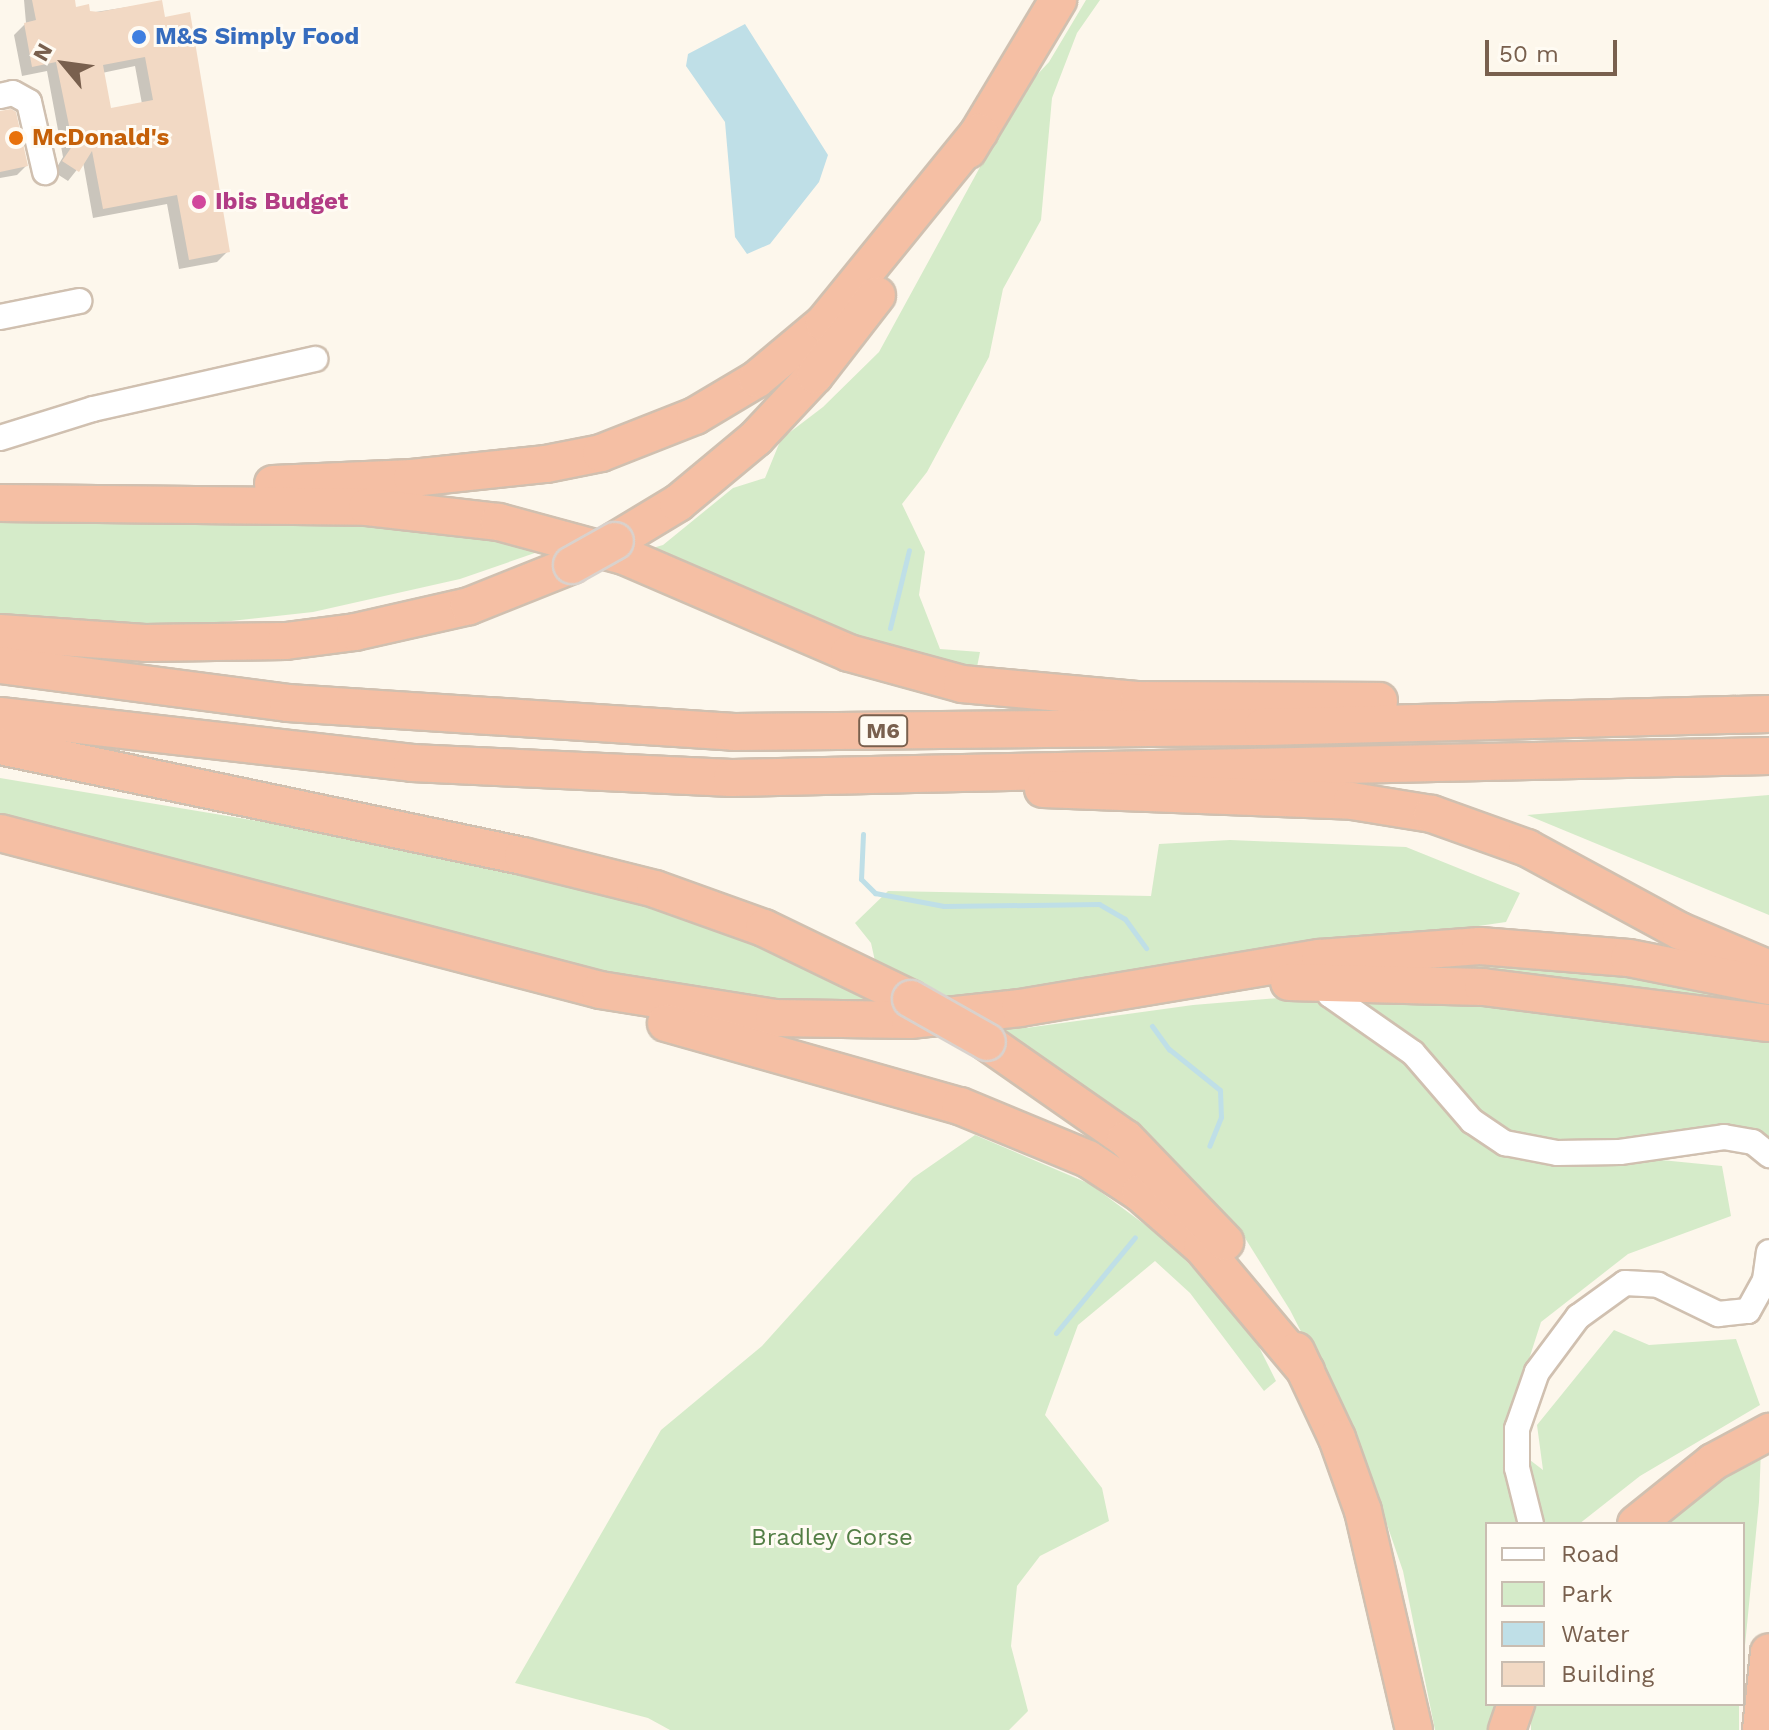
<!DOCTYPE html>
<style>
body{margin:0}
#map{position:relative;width:1769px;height:1730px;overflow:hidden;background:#fdf7ec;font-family:"Work Sans",sans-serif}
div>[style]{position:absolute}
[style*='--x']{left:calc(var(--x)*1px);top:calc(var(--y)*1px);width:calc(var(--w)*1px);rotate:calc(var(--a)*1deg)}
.green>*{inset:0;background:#d5ebc9;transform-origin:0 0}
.water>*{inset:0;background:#bfdfe7}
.shadow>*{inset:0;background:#0003}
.stream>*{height:5px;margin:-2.5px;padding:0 2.5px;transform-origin:2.5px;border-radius:2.5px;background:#bfdfe7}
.building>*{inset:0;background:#f2d9c4}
.roads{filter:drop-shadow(2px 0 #d0c0b0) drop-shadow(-2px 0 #d0c0b0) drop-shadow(0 2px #d0c0b0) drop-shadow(0 -2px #d0c0b0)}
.minor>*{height:24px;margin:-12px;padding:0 12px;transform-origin:12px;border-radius:12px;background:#fff}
.highway>*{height:36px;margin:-18px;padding:0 18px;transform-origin:18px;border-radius:18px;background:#f5bfa4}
.bridges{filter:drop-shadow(2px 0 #d9d2cd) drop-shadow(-2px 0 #d9d2cd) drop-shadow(0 2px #d9d2cd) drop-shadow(0 -2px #d9d2cd)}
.highway-bridge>*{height:36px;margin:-18px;padding:0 18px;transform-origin:18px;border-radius:18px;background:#f5bfa4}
.dots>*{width:22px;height:22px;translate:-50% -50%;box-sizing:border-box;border:4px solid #fffbf3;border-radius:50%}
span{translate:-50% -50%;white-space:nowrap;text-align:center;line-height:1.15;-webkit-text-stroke:6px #fffbf3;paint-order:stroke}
.shield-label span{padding:2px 6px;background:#fffbf3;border:2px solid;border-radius:6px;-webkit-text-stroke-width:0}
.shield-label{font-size:22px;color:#79604e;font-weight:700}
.shop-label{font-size:24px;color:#366cbe;font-weight:700}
.left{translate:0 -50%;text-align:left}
.food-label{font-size:24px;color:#c56008;font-weight:700}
.hotel-label{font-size:24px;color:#b23c85;font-weight:700}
.park-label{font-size:24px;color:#537e45}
.legend{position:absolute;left:1485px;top:1522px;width:260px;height:184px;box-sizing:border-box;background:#fffbf3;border:2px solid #c9bdb1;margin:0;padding:10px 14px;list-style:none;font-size:24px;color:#79604e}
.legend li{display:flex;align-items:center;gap:16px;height:40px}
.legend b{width:40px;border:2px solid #c9bdb1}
.north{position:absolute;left:24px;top:24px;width:80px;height:80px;-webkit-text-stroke:6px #fffbf3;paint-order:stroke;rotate:299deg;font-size:22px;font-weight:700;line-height:32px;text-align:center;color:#79604e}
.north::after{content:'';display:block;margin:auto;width:28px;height:36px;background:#79604e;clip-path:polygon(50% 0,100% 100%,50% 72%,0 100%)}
.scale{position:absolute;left:1485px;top:40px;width:132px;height:36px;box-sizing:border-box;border:4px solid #79604e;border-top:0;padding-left:10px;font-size:24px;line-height:28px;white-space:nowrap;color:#79604e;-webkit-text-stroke:6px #fffbf3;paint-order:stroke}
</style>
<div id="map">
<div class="green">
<i style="clip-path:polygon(1086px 0,1100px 0,1077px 33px,1052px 98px,1041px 220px,1003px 289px,989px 357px,927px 472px,902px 504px,925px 552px,919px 595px,940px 649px,980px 652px,975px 677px,920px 667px,632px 554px,663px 545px,733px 488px,765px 478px,781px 439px,823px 407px,879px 352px,1021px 92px,1049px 62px)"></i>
<i style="clip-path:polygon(0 512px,356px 523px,555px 546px,460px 579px,313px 612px,213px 623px,111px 625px,0 616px)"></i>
<i style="clip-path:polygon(0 778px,336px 834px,602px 889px,749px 939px,898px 1010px,716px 1002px,0 820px)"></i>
<i style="clip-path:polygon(1769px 795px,1769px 915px,1527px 815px)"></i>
<i style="clip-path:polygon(1230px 840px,1406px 847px,1520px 893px,1506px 922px,956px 1002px,875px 961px,871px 943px,855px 923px,888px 891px,1151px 896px,1159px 844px)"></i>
<i style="clip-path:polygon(1494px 959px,1682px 982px,1769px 1005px,1769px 1013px,1383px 973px)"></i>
<i style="clip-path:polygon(1302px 996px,1442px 999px,1769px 1039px,1769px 1147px,1682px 1139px,1661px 1160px,1722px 1166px,1731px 1216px,1628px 1254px,1541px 1322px,1511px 1415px,1522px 1454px,1543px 1470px,1537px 1425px,1614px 1330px,1649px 1345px,1736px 1339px,1760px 1405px,1640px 1476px,1579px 1524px,1487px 1524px,1487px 1704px,1496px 1704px,1487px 1730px,1435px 1730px,1403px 1571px,1361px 1449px,1290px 1310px,1245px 1238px,1140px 1131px,996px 1026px,1026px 1028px,1193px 1005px)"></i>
<i style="clip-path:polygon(975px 1135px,1090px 1184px,1171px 1244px,1252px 1333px,1276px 1381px,1264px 1391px,1190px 1293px,1155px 1261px,1078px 1325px,1045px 1415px,1102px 1488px,1109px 1521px,1040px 1556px,1017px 1586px,1011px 1646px,1028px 1711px,1009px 1730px,670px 1730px,648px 1718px,515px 1683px,661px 1430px,762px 1346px,913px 1178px)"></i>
<i style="clip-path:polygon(1761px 1449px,1759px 1502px,1743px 1666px,1743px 1524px,1659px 1524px)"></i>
<i style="left:1531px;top:1704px;width:208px;height:28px"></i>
</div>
<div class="water">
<i style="clip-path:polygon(745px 24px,828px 155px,819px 182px,770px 244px,747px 254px,735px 237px,725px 122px,686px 66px,688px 54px)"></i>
</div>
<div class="shadow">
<i style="clip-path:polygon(evenodd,24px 0,73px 0,75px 9px,89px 13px,160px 2px,228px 251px,217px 262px,179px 269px,167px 204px,93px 218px,83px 162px,68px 181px,54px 172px,63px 157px,47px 71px,22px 76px,14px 35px,26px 23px,24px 0,135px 66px,142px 104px,109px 110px,102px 73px,135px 66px)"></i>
<i style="clip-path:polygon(0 115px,26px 166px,17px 175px,0 178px)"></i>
</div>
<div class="stream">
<i style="--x:890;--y:628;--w:80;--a:-76.3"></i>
<i style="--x:863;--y:834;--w:45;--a:92.5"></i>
<i style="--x:861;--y:879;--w:20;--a:45"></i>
<i style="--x:875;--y:893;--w:70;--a:10.7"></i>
<i style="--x:944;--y:906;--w:155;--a:-0.7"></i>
<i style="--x:1099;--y:904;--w:30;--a:30"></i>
<i style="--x:1125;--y:919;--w:36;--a:54"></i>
<i style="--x:1152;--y:1026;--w:29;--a:54"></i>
<i style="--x:1169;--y:1049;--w:65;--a:38.8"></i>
<i style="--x:1220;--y:1090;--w:27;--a:88"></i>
<i style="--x:1221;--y:1117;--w:31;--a:112"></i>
<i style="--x:1056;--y:1333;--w:124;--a:-50.5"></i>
</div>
<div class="building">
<i style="clip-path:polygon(evenodd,32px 0,75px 0,76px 7px,89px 4px,90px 11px,99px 12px,162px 0,165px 17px,190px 12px,230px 252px,189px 260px,177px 195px,103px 209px,92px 151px,79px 172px,62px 161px,73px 145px,56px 62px,32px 67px,24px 23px,36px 20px,32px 0,145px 57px,153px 100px,111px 108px,103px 65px,145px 57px)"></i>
<i style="clip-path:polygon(11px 109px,16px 112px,28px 166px,0 172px,0 111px)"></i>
</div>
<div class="roads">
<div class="minor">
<i style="--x:0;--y:96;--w:13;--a:-13"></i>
<i style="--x:13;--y:93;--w:18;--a:29"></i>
<i style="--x:29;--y:102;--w:72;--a:77.1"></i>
<i style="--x:0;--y:317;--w:81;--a:-11.4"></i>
<i style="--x:0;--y:438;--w:97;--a:-17.3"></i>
<i style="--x:93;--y:409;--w:228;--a:-12.7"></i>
<i style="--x:1318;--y:981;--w:18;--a:49"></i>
<i style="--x:1330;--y:995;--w:101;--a:34.9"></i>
<i style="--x:1413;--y:1053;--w:90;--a:49.1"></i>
<i style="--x:1472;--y:1121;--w:40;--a:34"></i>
<i style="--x:1505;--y:1143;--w:53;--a:10.9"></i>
<i style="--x:1557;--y:1153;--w:63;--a:-0.9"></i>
<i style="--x:1620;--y:1152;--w:105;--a:-8.2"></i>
<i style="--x:1724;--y:1137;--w:29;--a:10"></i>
<i style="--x:1753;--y:1142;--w:21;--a:39"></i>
<i style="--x:1531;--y:1524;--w:58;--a:-104"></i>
<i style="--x:1517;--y:1468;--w:39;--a:-90"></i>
<i style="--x:1517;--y:1429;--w:60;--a:-70.7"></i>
<i style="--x:1537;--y:1372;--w:69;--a:-53.3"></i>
<i style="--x:1578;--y:1317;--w:58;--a:-35.9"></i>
<i style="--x:1625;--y:1283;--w:33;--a:3"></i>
<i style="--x:1658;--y:1285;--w:67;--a:25.8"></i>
<i style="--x:1718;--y:1314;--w:30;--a:-6"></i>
<i style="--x:1748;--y:1311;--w:35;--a:-61"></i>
<i style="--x:1765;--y:1280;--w:28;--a:-82"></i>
</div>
<div class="highway">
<i style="--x:968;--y:150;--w:175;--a:-59"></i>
<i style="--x:273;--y:484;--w:139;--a:-2.5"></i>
<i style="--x:412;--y:478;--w:135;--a:-6"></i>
<i style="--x:546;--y:464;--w:56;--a:-11.3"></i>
<i style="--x:601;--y:453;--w:101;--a:-21.5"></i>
<i style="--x:695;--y:416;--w:72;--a:-30.8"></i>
<i style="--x:757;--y:379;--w:87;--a:-39.9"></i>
<i style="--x:824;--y:323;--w:246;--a:-50.9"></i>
<i style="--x:0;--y:503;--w:367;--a:0.6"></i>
<i style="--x:367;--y:507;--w:133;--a:6.5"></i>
<i style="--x:499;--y:522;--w:130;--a:15.2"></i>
<i style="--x:624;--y:556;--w:245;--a:23.3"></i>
<i style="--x:849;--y:653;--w:117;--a:15.3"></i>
<i style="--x:962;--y:684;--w:178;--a:5.2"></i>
<i style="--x:1139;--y:700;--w:240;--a:0.2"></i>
<i style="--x:615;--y:541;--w:74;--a:-31.1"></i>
<i style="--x:678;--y:503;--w:102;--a:-39.8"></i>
<i style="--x:756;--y:438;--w:86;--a:-46.9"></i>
<i style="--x:815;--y:375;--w:101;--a:-52.2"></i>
<i style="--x:0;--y:633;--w:145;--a:3.9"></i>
<i style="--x:145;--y:643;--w:141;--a:-0.8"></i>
<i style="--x:286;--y:641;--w:70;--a:-7.4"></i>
<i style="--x:355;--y:632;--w:117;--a:-12.8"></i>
<i style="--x:469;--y:606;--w:111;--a:-21.7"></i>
<i style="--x:0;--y:665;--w:290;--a:7.5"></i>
<i style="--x:288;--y:703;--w:447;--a:3.7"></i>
<i style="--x:734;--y:732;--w:529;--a:-0.54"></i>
<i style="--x:1263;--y:727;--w:506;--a:-1.47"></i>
<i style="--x:0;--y:716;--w:415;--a:6.5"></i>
<i style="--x:412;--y:763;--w:320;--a:2.7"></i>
<i style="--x:732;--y:778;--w:1037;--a:-1.22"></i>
<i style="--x:0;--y:746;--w:534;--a:11.88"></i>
<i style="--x:523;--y:856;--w:136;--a:14"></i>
<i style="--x:655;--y:889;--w:116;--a:19.7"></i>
<i style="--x:764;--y:928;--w:163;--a:25.8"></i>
<i style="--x:1043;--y:789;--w:309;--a:2.2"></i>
<i style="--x:1352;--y:801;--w:81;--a:9.2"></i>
<i style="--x:1432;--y:814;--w:101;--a:19.7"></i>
<i style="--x:1527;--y:848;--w:174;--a:28.5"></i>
<i style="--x:1680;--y:931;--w:87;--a:23"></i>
<i style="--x:0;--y:833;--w:620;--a:14.66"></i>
<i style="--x:600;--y:990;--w:176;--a:9.1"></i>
<i style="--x:774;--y:1018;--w:136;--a:0.8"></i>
<i style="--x:910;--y:1020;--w:111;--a:-6.2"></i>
<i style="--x:1020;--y:1008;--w:304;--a:-9.5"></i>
<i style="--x:1320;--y:958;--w:160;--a:-4.3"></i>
<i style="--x:1480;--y:946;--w:149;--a:4.6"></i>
<i style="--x:1629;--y:958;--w:143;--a:11.3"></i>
<i style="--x:1289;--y:982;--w:194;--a:1.5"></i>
<i style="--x:1483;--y:987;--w:288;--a:7.2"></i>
<i style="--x:666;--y:1023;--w:305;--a:15.8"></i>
<i style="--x:960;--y:1106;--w:139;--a:22.5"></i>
<i style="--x:1088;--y:1159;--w:62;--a:33.2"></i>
<i style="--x:1140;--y:1193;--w:82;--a:41.1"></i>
<i style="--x:1202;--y:1247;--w:162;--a:50"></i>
<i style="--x:987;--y:1042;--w:169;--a:34.9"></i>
<i style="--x:1126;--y:1139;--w:143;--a:46.1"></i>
<i style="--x:1296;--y:1351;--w:96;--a:64.8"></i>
<i style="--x:1337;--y:1438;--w:77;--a:70.4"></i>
<i style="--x:1363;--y:1511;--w:225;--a:76.9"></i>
<i style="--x:1636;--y:1524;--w:99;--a:-38.8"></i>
<i style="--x:1713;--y:1462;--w:64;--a:-28.2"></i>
<i style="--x:1507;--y:1730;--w:28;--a:-71"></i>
<i style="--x:1761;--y:1730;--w:78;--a:-84.1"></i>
</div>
</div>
<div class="bridges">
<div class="highway-bridge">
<i style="--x:572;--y:565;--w:49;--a:-29.2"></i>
<i style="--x:911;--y:999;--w:87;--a:29.5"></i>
</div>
</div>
<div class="dots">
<i style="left:139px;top:37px;background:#3f7fe0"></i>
<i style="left:16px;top:138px;background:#e8710a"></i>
<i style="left:199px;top:202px;background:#d1479c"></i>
</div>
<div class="shield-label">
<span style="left:883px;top:731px">M6</span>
</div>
<div class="shop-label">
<span class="left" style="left:155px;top:37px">M&amp;S Simply Food</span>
</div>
<div class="food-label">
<span class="left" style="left:32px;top:138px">McDonald's</span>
</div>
<div class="hotel-label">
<span class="left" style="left:215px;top:202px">Ibis Budget</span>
</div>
<div class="park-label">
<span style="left:832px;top:1538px">Bradley Gorse</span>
</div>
<ul class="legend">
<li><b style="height:10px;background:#fff"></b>Road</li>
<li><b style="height:22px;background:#d5ebc9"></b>Park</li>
<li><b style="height:22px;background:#bfdfe7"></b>Water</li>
<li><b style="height:22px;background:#f2d9c4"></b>Building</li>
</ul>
<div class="north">N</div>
<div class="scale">50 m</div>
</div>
